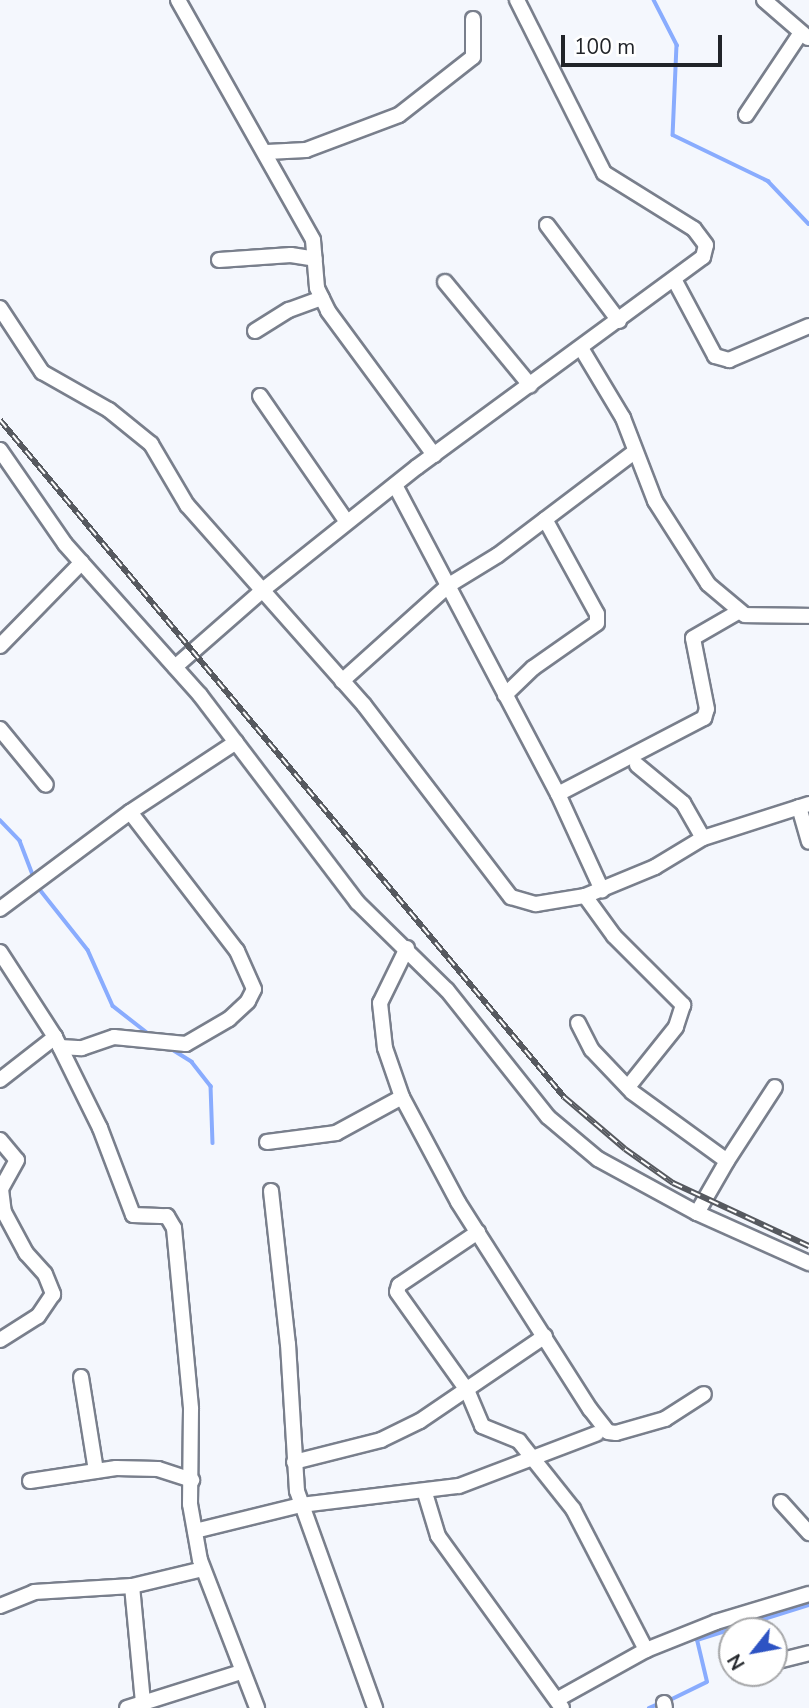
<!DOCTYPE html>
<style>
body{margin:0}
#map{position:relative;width:809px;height:1708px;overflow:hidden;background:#f4f7fd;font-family:"Nunito Sans",sans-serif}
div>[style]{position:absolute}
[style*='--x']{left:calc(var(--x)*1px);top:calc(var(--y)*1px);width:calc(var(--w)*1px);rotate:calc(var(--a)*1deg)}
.stream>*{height:3.5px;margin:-1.75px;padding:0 1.75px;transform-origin:1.75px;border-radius:1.75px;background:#89acfe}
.roads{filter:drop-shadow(2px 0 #797f8c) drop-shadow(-2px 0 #797f8c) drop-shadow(0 2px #797f8c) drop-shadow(0 -2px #797f8c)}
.minor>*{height:14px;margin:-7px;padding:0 7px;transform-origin:7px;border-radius:7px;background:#fff}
.rail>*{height:6px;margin-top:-3px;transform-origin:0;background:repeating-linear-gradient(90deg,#fff 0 10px,#56595f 0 20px);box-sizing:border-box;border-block:2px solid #56595f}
span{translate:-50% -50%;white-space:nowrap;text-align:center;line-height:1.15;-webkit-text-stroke:6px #fff;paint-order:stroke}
.north{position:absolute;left:718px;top:1617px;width:70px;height:70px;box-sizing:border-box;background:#fff;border:2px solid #a6a7a9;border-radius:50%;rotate:239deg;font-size:19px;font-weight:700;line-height:28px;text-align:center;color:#212429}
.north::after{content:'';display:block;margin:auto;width:24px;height:32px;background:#2d53c3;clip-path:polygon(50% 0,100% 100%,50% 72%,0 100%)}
.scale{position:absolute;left:561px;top:35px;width:161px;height:32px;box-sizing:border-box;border:4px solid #212429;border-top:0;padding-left:9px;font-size:21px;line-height:24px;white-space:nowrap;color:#212429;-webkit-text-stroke:5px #fff;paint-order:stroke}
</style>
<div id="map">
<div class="stream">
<i style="--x:654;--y:0;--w:51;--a:62.9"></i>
<i style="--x:677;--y:45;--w:90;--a:92.5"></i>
<i style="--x:673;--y:135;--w:106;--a:25.8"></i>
<i style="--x:768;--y:181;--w:59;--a:46.4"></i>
<i style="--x:0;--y:820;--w:29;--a:46"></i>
<i style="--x:20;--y:841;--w:42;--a:69"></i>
<i style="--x:38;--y:887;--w:80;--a:51.6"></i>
<i style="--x:88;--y:950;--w:61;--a:65.9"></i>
<i style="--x:113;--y:1006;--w:46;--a:37.9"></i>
<i style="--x:170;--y:1048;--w:26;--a:32"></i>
<i style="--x:192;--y:1062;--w:31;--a:52"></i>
<i style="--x:211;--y:1086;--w:57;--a:88"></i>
<i style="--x:668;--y:1701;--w:43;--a:-26"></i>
<i style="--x:707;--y:1682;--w:43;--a:-103.4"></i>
<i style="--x:697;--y:1640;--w:117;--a:-17.4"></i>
<i style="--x:649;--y:1708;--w:13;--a:-23"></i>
</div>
<div class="roads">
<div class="minor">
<i style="--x:178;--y:0;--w:275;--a:60.6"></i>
<i style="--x:313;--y:240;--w:48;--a:85.2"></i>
<i style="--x:317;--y:288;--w:25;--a:64"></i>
<i style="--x:328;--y:311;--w:179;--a:53.6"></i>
<i style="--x:764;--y:0;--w:58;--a:40.8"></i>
<i style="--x:746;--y:115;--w:97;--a:-56.3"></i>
<i style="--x:267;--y:152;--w:39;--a:-3"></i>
<i style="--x:306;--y:150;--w:99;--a:-20.6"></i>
<i style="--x:399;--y:115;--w:94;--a:-38.1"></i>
<i style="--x:473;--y:57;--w:38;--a:-90"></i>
<i style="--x:547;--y:225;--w:120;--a:53.1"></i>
<i style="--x:219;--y:260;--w:72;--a:-4"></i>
<i style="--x:291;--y:255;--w:24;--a:9"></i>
<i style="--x:675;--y:281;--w:85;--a:61.9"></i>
<i style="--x:715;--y:356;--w:15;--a:16"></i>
<i style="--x:729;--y:360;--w:87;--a:-23"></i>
<i style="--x:445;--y:282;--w:134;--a:50.5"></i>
<i style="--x:0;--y:308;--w:77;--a:56.7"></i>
<i style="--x:42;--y:372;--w:77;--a:29.6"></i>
<i style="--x:109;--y:410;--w:54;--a:39"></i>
<i style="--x:151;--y:444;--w:71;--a:59.5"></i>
<i style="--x:187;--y:505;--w:267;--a:48.5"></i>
<i style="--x:364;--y:705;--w:242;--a:52.6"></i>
<i style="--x:511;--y:897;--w:26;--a:16"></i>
<i style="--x:536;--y:904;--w:50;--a:-9.3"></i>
<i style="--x:585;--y:896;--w:76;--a:-22.5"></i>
<i style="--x:655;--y:867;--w:56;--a:-31.1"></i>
<i style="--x:703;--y:838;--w:111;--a:-17.8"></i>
<i style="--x:255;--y:331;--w:40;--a:-32"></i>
<i style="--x:289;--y:310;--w:35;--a:-20"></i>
<i style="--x:581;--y:348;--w:82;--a:59"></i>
<i style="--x:623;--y:418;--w:89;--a:68.9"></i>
<i style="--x:655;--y:501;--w:98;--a:57.4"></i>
<i style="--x:708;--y:584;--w:48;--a:40"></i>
<i style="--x:745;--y:615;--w:64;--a:0.9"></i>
<i style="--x:260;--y:396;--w:153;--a:55.4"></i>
<i style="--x:0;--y:450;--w:114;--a:55.3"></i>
<i style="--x:65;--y:544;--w:203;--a:48.2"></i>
<i style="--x:200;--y:695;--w:260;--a:52.8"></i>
<i style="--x:357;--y:902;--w:126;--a:44.4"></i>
<i style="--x:447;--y:990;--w:162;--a:51.5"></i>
<i style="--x:548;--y:1117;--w:65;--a:40"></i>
<i style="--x:598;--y:1159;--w:113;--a:28.6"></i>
<i style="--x:697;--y:1213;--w:123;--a:24.1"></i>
<i style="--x:395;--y:485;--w:349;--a:62.2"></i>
<i style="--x:558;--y:794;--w:106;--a:65.4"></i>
<i style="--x:0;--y:646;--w:117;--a:-45.7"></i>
<i style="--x:175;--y:667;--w:118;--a:-41.2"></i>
<i style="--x:264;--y:589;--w:196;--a:-38.6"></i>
<i style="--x:417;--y:467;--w:355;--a:-36.3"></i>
<i style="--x:703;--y:257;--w:12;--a:-76"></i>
<i style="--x:706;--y:245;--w:20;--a:-127"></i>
<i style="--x:694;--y:229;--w:106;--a:-148.1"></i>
<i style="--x:604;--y:173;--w:194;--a:-116.7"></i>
<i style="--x:342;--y:681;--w:144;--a:-41.9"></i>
<i style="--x:449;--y:585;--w:57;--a:-31.5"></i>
<i style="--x:498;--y:555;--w:171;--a:-37.1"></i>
<i style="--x:505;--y:695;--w:39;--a:-44"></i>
<i style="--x:533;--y:668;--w:78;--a:-35.1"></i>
<i style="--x:597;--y:623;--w:9;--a:-90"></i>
<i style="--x:597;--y:614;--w:108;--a:-118.7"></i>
<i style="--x:0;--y:729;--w:72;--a:50.6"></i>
<i style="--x:637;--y:765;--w:60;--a:39.6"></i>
<i style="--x:683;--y:803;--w:40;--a:60.3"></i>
<i style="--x:558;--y:794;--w:165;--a:-27.5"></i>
<i style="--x:704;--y:718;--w:9;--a:-72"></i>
<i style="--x:707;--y:709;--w:72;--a:-101.2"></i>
<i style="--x:693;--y:638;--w:52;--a:-30"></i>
<i style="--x:799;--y:807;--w:36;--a:74"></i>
<i style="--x:585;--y:896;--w:49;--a:54.1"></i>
<i style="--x:614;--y:936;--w:98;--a:45"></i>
<i style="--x:683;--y:1005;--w:23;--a:108"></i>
<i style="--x:676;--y:1027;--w:77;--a:128.7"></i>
<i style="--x:0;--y:909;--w:162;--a:-36.7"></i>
<i style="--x:407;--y:948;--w:61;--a:116.1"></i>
<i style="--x:380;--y:1003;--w:45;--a:83.7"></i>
<i style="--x:385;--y:1048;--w:52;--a:70.9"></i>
<i style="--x:402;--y:1097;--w:119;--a:61.9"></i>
<i style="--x:458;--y:1202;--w:246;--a:57.5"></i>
<i style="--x:590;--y:1409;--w:29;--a:52"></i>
<i style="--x:608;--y:1432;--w:8;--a:7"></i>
<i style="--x:616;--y:1433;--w:51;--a:-15.9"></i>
<i style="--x:665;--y:1419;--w:46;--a:-32.7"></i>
<i style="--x:0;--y:952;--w:101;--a:57.1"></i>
<i style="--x:55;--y:1037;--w:102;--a:63.7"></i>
<i style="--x:100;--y:1128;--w:93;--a:69.2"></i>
<i style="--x:133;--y:1215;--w:34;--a:2"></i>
<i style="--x:167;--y:1216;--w:14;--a:60"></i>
<i style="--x:174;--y:1228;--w:182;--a:84.6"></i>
<i style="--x:191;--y:1409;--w:95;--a:90.6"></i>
<i style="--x:190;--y:1504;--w:57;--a:79.9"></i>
<i style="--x:200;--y:1560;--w:159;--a:68.9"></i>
<i style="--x:578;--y:1023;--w:30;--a:63"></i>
<i style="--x:592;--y:1050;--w:58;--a:46.4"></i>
<i style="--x:632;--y:1092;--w:117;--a:36"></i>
<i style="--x:727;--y:1161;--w:88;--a:-57"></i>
<i style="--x:60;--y:1047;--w:22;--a:3"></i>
<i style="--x:82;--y:1048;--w:34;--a:-19"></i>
<i style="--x:114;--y:1037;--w:72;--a:5.6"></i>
<i style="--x:186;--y:1044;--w:50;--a:-30.2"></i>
<i style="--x:229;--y:1019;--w:26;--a:-43"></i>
<i style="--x:248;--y:1001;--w:13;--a:-63"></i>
<i style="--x:254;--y:989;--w:42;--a:-114.1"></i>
<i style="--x:237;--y:951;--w:175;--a:-127.6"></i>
<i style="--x:130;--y:812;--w:127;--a:-33.4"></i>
<i style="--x:0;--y:1080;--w:70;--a:-38"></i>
<i style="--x:0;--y:1140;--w:26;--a:50"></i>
<i style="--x:17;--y:1160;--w:33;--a:119"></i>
<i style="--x:1;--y:1189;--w:23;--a:83"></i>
<i style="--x:4;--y:1212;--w:47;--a:61.8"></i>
<i style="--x:26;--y:1253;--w:28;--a:48"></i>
<i style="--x:45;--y:1274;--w:22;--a:68"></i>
<i style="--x:53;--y:1294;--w:27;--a:124"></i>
<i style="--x:38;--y:1316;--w:45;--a:147.7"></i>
<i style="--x:267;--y:1142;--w:70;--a:-7.4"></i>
<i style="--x:336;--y:1133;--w:75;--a:-28.6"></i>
<i style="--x:271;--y:1191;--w:154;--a:83.7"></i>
<i style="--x:288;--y:1344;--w:147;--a:86.5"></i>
<i style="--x:297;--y:1491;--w:231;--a:70.2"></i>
<i style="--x:697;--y:1213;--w:60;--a:-60"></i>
<i style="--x:478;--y:1232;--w:95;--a:146.1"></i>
<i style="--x:399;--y:1285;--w:7;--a:106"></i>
<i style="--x:397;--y:1292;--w:120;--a:54.5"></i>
<i style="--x:467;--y:1390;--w:39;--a:67"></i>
<i style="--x:482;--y:1426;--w:40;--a:22"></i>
<i style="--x:519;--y:1441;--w:87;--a:51.5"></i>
<i style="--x:573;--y:1509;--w:159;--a:62.6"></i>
<i style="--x:81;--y:1377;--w:95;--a:80.9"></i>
<i style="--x:294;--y:1462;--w:90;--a:-14.2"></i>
<i style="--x:381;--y:1440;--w:43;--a:-26"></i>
<i style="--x:420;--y:1421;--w:151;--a:-34.2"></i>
<i style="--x:30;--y:1481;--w:87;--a:-8.6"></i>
<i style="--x:116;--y:1468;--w:42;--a:1.4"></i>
<i style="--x:158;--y:1469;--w:36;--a:18"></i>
<i style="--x:425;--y:1493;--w:45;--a:73.2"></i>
<i style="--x:438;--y:1536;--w:212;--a:54.2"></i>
<i style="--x:781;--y:1502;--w:42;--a:47.9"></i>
<i style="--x:195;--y:1531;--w:109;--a:-13.8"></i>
<i style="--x:301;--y:1505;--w:159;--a:-6.9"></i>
<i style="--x:459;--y:1486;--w:147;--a:-20.8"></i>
<i style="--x:132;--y:1586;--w:118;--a:84.6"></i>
<i style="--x:0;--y:1606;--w:37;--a:-22"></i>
<i style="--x:34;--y:1592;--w:98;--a:-3.5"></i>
<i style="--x:132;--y:1586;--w:73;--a:-13.5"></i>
<i style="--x:774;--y:1662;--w:36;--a:-14"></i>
<i style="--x:558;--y:1699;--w:101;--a:-29.1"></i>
<i style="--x:646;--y:1650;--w:75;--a:-21.8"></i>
<i style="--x:716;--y:1622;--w:97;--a:-16.8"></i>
<i style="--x:664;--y:1703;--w:5;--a:79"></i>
<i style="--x:127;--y:1708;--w:120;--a:-17.5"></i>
</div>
</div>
<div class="rail">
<i style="--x:0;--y:420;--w:881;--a:50.2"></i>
<i style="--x:564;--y:1097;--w:80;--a:40.4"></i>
<i style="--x:625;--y:1149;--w:59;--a:35.3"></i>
<i style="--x:673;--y:1183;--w:150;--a:24.9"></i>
</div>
<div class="north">N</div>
<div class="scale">100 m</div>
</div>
